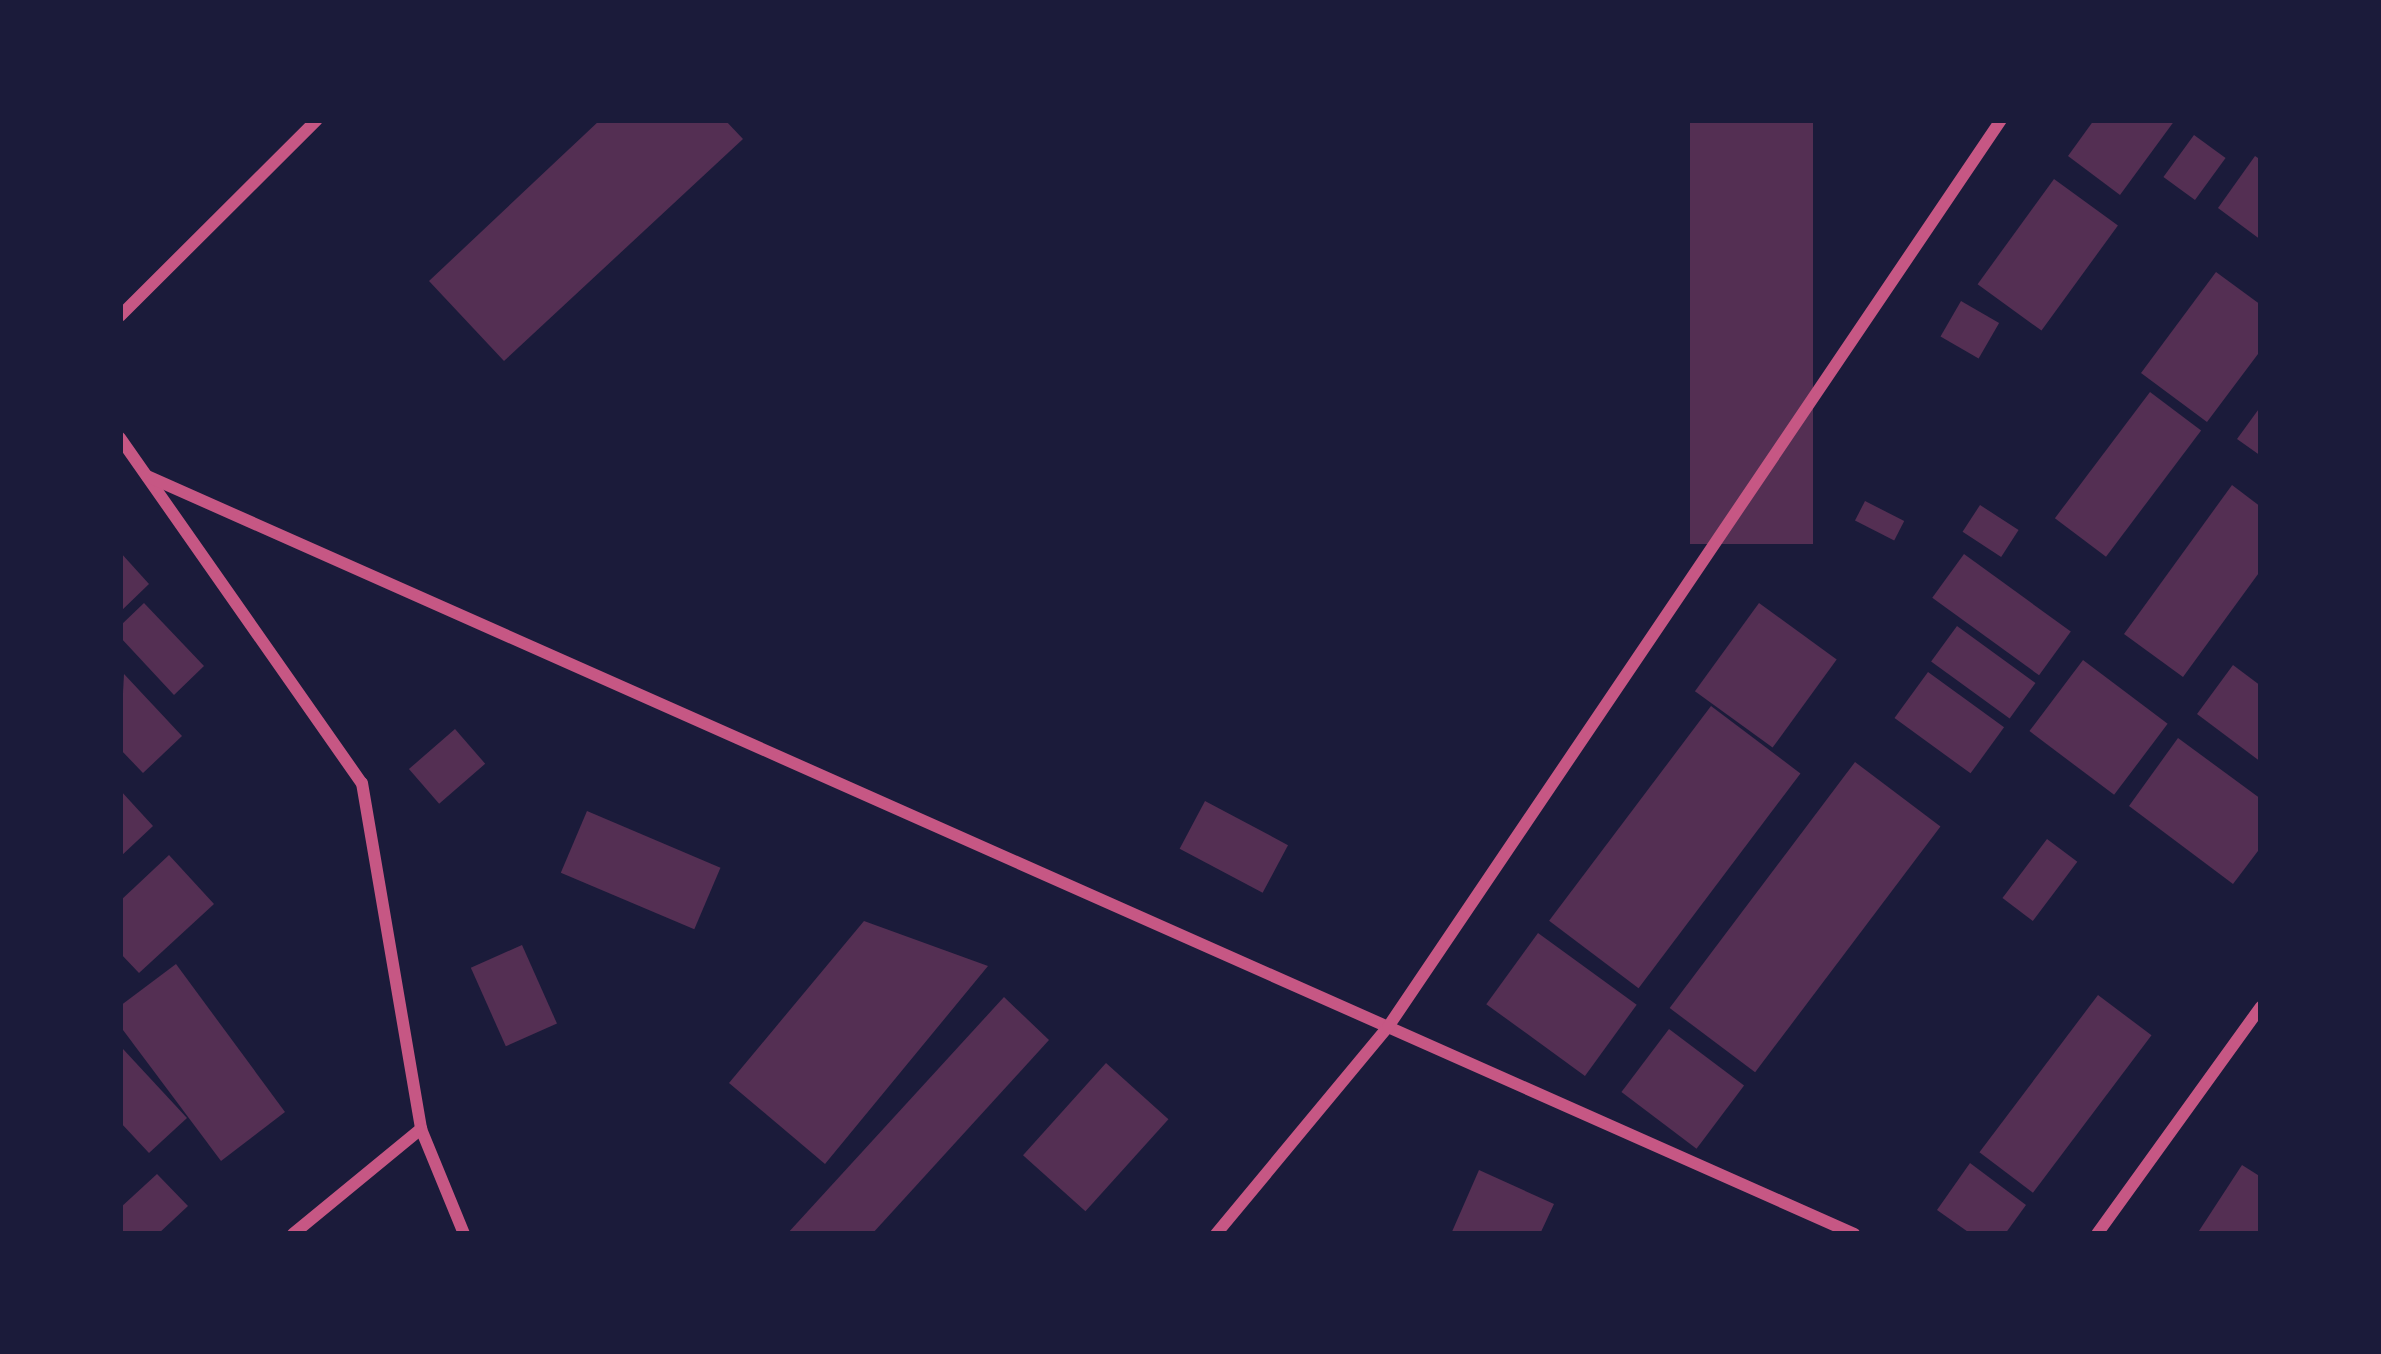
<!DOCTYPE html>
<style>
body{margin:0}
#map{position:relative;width:2381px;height:1354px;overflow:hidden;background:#1b1b3a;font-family:"Sofia Sans Condensed",sans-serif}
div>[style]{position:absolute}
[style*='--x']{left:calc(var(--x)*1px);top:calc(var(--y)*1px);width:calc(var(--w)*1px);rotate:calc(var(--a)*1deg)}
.building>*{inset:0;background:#542f53;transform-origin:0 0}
.minor>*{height:12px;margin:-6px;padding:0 6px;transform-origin:6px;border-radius:6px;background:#c65784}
span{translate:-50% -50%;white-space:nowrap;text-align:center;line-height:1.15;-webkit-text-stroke:9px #1b1b3a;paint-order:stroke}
.frame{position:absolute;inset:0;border:123px solid #1b1b3a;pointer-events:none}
</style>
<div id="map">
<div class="building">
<i style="clip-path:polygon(600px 120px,725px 120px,743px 139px,504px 361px,429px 281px)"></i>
<i style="left:1690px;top:120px;width:123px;height:424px"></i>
<i style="clip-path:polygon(2094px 120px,2175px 120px,2120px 195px,2068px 156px)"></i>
<i style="left:2194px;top:135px;width:39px;height:52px;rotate:36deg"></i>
<i style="clip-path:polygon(2255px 156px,2261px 160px,2261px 240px,2218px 208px)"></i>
<i style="left:2054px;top:179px;width:79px;height:130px;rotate:36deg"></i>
<i style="clip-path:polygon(2216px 272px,2261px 305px,2261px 350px,2207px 422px,2141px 373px)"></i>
<i style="left:1961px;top:301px;width:44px;height:41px;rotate:30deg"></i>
<i style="left:2150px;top:392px;width:64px;height:158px;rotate:37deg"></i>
<i style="clip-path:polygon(2261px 406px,2261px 456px,2237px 439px)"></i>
<i style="clip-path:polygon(2232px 485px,2261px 507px,2261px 570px,2183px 677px,2124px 634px)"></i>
<i style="left:1865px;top:501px;width:44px;height:22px;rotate:27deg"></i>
<i style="left:1980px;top:505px;width:46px;height:32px;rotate:33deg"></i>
<i style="clip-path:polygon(120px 552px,149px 584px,120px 612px)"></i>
<i style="left:1964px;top:554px;width:132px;height:54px;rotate:36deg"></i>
<i style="clip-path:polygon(144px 603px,204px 666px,174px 695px,120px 637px,120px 626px)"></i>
<i style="left:1759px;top:603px;width:96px;height:109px;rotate:36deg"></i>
<i style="left:1957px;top:626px;width:97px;height:44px;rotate:36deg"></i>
<i style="left:2083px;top:660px;width:106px;height:89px;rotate:37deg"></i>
<i style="clip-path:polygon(2233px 665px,2261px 686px,2261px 762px,2197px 714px)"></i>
<i style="left:1928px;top:672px;width:94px;height:57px;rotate:36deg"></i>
<i style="clip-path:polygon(124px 674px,182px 736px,143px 773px,120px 749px)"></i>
<i style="left:1711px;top:706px;width:112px;height:269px;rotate:37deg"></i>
<i style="left:455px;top:729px;width:46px;height:61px;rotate:49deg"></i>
<i style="clip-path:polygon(2178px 738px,2261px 799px,2261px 847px,2233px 884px,2129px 806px)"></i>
<i style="left:1855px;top:762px;width:107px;height:308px;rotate:37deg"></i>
<i style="clip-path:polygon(120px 790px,153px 826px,120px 857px)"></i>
<i style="left:1205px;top:801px;width:94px;height:54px;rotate:28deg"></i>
<i style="left:587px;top:811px;width:145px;height:67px;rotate:23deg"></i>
<i style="left:2047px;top:839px;width:38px;height:74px;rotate:37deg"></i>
<i style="clip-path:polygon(169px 855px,214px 904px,139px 973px,120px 953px,120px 901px)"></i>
<i style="clip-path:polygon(864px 921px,988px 966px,825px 1164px,729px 1083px)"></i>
<i style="left:1538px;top:933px;width:122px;height:88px;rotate:36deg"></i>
<i style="left:522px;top:945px;width:86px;height:56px;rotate:66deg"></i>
<i style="clip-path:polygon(176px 964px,285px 1112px,221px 1161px,120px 1026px,120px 1006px)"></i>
<i style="left:2098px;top:995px;width:67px;height:197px;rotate:37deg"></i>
<i style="clip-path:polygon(1004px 997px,1049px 1040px,872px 1234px,787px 1234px)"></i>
<i style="left:1669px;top:1029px;width:94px;height:79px;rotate:37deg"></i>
<i style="clip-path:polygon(123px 1049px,187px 1118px,149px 1153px,120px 1122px)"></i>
<i style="left:1106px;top:1063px;width:84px;height:124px;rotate:42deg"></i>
<i style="clip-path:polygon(1970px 1163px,2026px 1205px,2005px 1234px,1971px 1234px,1937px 1210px)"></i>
<i style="clip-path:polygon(2242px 1165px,2261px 1177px,2261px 1234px,2197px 1234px)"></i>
<i style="clip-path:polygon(1479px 1170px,1554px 1204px,1540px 1234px,1451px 1234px)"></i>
<i style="clip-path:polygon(157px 1174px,188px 1206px,158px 1234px,120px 1234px,120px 1208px)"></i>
</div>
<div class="minor">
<i style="--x:120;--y:316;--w:278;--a:-44.9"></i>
<i style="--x:120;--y:438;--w:421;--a:55"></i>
<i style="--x:362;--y:783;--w:351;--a:80.3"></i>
<i style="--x:421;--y:1129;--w:113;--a:67.7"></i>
<i style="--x:147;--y:476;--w:1868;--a:23.94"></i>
<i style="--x:293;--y:1234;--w:166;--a:-39.4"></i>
<i style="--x:1216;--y:1234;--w:269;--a:-50.3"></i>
<i style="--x:1388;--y:1027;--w:1095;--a:-55.95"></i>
<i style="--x:2097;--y:1234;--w:280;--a:-54.2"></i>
</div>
<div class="frame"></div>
</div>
